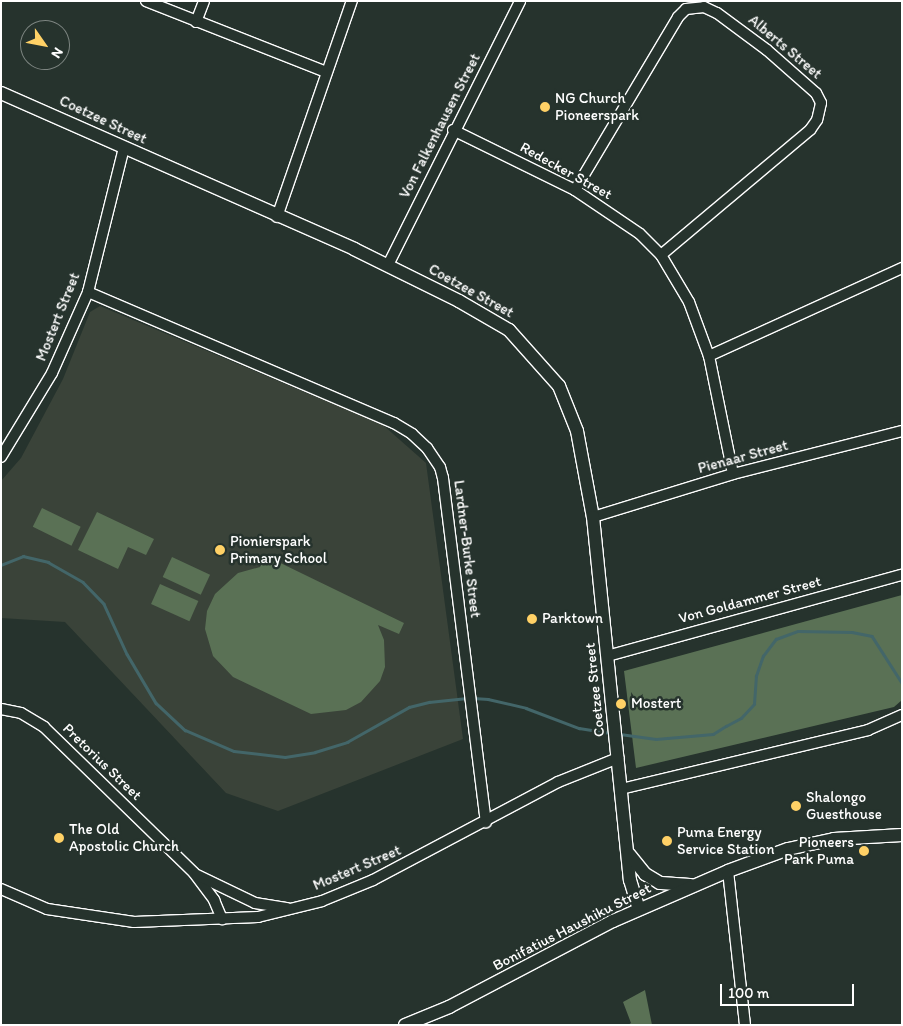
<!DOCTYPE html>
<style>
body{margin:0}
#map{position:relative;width:903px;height:1026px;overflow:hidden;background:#26332d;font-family:Itim,sans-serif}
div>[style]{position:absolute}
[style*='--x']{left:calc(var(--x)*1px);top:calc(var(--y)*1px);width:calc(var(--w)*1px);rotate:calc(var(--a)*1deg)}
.built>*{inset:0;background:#3a4339}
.green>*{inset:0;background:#5a7155;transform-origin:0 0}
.stream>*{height:2.5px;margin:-1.25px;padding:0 1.25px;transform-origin:1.25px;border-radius:1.25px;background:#436669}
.roads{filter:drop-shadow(1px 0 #fff) drop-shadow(-1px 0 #fff) drop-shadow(0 1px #fff) drop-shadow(0 -1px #fff)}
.minor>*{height:10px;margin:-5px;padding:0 5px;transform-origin:5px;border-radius:5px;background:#26332d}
.tertiary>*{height:12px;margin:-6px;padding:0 6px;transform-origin:6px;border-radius:6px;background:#26332d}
.dots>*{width:14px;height:14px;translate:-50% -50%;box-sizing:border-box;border:2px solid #26332d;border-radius:50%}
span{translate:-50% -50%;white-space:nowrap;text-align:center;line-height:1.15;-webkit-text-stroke:5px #26332d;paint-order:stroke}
.street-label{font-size:15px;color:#fff}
.poi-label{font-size:15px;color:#fff}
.left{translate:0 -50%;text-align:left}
.right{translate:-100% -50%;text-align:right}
.frame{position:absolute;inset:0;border:2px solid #fff;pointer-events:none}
.north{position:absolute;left:20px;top:20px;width:50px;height:50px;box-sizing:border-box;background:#26332d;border:1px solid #7d8581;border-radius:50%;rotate:123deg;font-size:14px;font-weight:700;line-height:20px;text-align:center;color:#fff}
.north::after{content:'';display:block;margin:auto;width:18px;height:22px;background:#ffd166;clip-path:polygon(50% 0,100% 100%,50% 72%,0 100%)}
.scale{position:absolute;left:720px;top:984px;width:134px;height:22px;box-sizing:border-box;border:2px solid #fff;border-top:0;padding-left:6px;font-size:15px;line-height:18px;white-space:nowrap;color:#fff;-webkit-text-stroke:4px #26332d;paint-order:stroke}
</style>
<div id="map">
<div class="built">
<i style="clip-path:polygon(100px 306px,383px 425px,426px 463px,463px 739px,278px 811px,226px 793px,65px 622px,1px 618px,1px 481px,21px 458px,63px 379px,90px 312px)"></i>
</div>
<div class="green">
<i style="left:42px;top:508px;width:43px;height:21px;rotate:26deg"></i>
<i style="clip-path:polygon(97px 512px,154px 539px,146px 555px,128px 547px,118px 569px,78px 550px)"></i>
<i style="clip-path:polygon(266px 556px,404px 623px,399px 634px,378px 625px,384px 640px,385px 667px,380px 681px,361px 702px,346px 710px,311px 714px,233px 677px,213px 656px,205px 629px,207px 611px,215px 594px,238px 573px,260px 567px)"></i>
<i style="left:172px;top:557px;width:42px;height:22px;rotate:25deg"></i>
<i style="left:160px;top:584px;width:42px;height:22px;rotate:24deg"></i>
<i style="clip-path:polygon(902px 595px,902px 700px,894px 707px,636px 768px,624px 671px)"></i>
<i style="clip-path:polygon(645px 990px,652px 1025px,628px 1025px,631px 1023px,623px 1002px)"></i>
</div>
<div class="stream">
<i style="--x:1;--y:565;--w:24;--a:-22"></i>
<i style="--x:23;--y:556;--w:26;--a:13"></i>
<i style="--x:48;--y:562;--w:40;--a:29.7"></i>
<i style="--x:83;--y:582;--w:30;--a:46"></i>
<i style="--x:104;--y:604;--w:55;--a:65.3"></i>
<i style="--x:127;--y:654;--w:57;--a:59.4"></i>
<i style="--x:156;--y:703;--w:40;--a:43"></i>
<i style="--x:185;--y:730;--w:53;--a:23.2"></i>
<i style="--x:234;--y:751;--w:51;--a:6.7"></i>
<i style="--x:285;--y:757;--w:30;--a:-9"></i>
<i style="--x:315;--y:752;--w:34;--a:-17"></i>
<i style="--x:347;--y:742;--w:71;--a:-29.4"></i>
<i style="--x:409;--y:707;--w:21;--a:-14"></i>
<i style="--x:429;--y:702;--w:38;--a:-6"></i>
<i style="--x:473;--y:698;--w:15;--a:4"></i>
<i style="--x:488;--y:699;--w:39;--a:13"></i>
<i style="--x:526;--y:708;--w:57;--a:20.7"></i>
<i style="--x:579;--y:728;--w:33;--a:9"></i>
<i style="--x:620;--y:734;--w:36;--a:8"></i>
<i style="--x:656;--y:739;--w:57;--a:-5"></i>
<i style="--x:713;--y:734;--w:15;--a:-32"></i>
<i style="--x:726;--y:726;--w:17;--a:-28"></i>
<i style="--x:741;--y:718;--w:19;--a:-47"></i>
<i style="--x:754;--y:704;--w:28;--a:-86"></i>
<i style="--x:756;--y:676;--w:21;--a:-71"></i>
<i style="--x:763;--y:656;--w:21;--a:-53"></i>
<i style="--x:776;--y:639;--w:23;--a:-20"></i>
<i style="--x:798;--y:631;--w:54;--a:1.1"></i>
<i style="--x:852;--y:632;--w:20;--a:11"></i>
<i style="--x:872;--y:636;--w:56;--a:57.4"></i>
</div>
<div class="roads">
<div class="minor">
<i style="--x:146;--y:1;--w:193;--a:21.5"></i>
<i style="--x:196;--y:22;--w:22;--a:-69"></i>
<i style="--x:453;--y:130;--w:136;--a:26.2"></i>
<i style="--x:575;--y:190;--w:78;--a:34.1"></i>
<i style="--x:640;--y:234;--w:30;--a:45"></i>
<i style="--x:661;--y:255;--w:55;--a:59.2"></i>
<i style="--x:689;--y:302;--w:58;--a:69.7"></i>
<i style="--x:709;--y:356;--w:120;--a:78.5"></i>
<i style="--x:575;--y:190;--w:201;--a:-59.2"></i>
<i style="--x:678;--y:17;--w:11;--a:-45"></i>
<i style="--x:686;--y:9;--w:18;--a:-6"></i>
<i style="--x:704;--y:7;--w:14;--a:25"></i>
<i style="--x:717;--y:13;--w:62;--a:36.5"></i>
<i style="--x:767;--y:50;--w:65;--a:41.3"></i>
<i style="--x:816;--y:93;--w:11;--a:63"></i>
<i style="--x:821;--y:103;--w:17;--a:103"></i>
<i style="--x:817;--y:120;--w:12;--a:125"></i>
<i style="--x:810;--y:130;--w:194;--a:140"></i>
<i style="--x:277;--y:217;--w:229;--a:-70.9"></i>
<i style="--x:388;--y:265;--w:295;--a:-63.4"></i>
<i style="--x:88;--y:292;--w:333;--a:23.2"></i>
<i style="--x:394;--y:423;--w:21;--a:31"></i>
<i style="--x:412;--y:434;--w:21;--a:43"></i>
<i style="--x:427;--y:448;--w:23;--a:56"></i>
<i style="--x:440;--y:467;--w:11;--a:75"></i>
<i style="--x:443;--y:478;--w:347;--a:82.9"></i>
<i style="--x:709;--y:356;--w:212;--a:-24.5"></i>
<i style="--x:1;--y:457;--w:98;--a:-58.7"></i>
<i style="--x:52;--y:373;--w:89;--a:-66"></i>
<i style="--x:88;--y:292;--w:148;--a:-76"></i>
<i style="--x:593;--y:517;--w:146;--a:-17.1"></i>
<i style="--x:733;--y:474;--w:174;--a:-14.3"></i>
<i style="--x:607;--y:656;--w:306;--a:-15.4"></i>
<i style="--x:1;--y:709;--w:20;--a:11"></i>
<i style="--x:21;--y:713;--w:27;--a:31"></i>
<i style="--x:44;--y:727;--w:209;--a:44.2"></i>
<i style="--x:194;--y:873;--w:34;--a:53"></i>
<i style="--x:214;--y:900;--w:21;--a:67"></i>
<i style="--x:621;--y:789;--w:254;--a:-13.4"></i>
<i style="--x:868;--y:730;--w:37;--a:-24"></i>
<i style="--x:728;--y:871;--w:155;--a:83.7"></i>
<i style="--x:197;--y:875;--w:64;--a:25.8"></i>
<i style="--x:255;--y:903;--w:33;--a:9"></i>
<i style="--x:1;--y:889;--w:50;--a:23.5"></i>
<i style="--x:47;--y:909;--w:88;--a:8.5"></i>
<i style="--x:134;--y:922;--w:124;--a:-2.3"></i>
<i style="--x:258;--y:917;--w:66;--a:-14"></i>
<i style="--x:322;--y:901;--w:55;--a:-22.4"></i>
<i style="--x:373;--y:880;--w:209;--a:-27.9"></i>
<i style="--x:558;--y:782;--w:65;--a:-21.8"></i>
</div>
<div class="tertiary">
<i style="--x:1;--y:93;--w:386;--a:23.8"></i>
<i style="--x:354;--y:249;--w:117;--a:26.3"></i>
<i style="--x:459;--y:301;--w:58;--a:30.1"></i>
<i style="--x:509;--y:330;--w:75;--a:48.2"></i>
<i style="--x:559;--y:386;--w:48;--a:68.2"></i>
<i style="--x:577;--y:431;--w:87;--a:79.5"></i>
<i style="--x:593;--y:517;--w:365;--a:84.2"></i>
<i style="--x:630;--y:880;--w:30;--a:73"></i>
<i style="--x:629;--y:854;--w:26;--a:51"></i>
<i style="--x:645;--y:874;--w:17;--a:31"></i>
<i style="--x:660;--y:883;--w:31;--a:4"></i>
<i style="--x:405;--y:1025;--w:48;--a:-22.2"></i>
<i style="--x:449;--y:1007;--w:185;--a:-27.7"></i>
<i style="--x:613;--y:921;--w:125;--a:-23.5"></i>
<i style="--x:728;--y:871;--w:64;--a:-20.1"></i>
<i style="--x:788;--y:849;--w:47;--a:-12.3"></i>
<i style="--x:834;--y:839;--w:68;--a:-3.4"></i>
</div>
</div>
<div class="dots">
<i style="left:545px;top:107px;background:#ffd166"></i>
<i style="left:220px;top:550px;background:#ffd166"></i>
<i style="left:532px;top:619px;background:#ffd166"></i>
<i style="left:621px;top:704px;background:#ffd166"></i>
<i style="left:796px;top:806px;background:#ffd166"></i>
<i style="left:59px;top:838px;background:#ffd166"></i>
<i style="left:667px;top:841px;background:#ffd166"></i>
<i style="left:864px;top:851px;background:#ffd166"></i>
</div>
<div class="street-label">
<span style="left:785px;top:47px;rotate:40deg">Alberts Street</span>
<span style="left:103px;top:120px;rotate:25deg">Coetzee Street</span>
<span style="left:440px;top:126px;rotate:-63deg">Von Falkenhausen Street</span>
<span style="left:566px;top:171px;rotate:29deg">Redecker Street</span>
<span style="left:471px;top:291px;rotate:29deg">Coetzee Street</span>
<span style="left:58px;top:317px;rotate:-68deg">Mostert Street</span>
<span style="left:743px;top:457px;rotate:-15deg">Pienaar Street</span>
<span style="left:467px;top:549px;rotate:83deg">Lardner-Burke Street</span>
<span style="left:750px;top:600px;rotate:-15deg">Von Goldammer Street</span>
<span style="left:595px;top:690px;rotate:-96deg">Coetzee Street</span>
<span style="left:102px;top:762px;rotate:44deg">Pretorius Street</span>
<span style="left:357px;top:868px;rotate:-23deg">Mostert Street</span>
<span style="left:572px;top:927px;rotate:-27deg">Bonifatius Haushiku Street</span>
</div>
<div class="poi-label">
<span class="left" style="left:555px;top:107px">NG Church<br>Pioneerspark</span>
<span class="left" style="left:230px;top:550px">Pionierspark<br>Primary School</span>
<span class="left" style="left:542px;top:619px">Parktown</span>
<span class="left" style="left:631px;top:704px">Mostert</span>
<span class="left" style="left:806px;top:806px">Shalongo<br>Guesthouse</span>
<span class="left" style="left:69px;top:838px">The Old<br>Apostolic Church</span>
<span class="left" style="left:677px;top:841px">Puma Energy<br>Service Station</span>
<span class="right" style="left:854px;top:851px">Pioneers<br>Park Puma</span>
</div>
<div class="frame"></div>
<div class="north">N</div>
<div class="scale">100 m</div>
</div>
